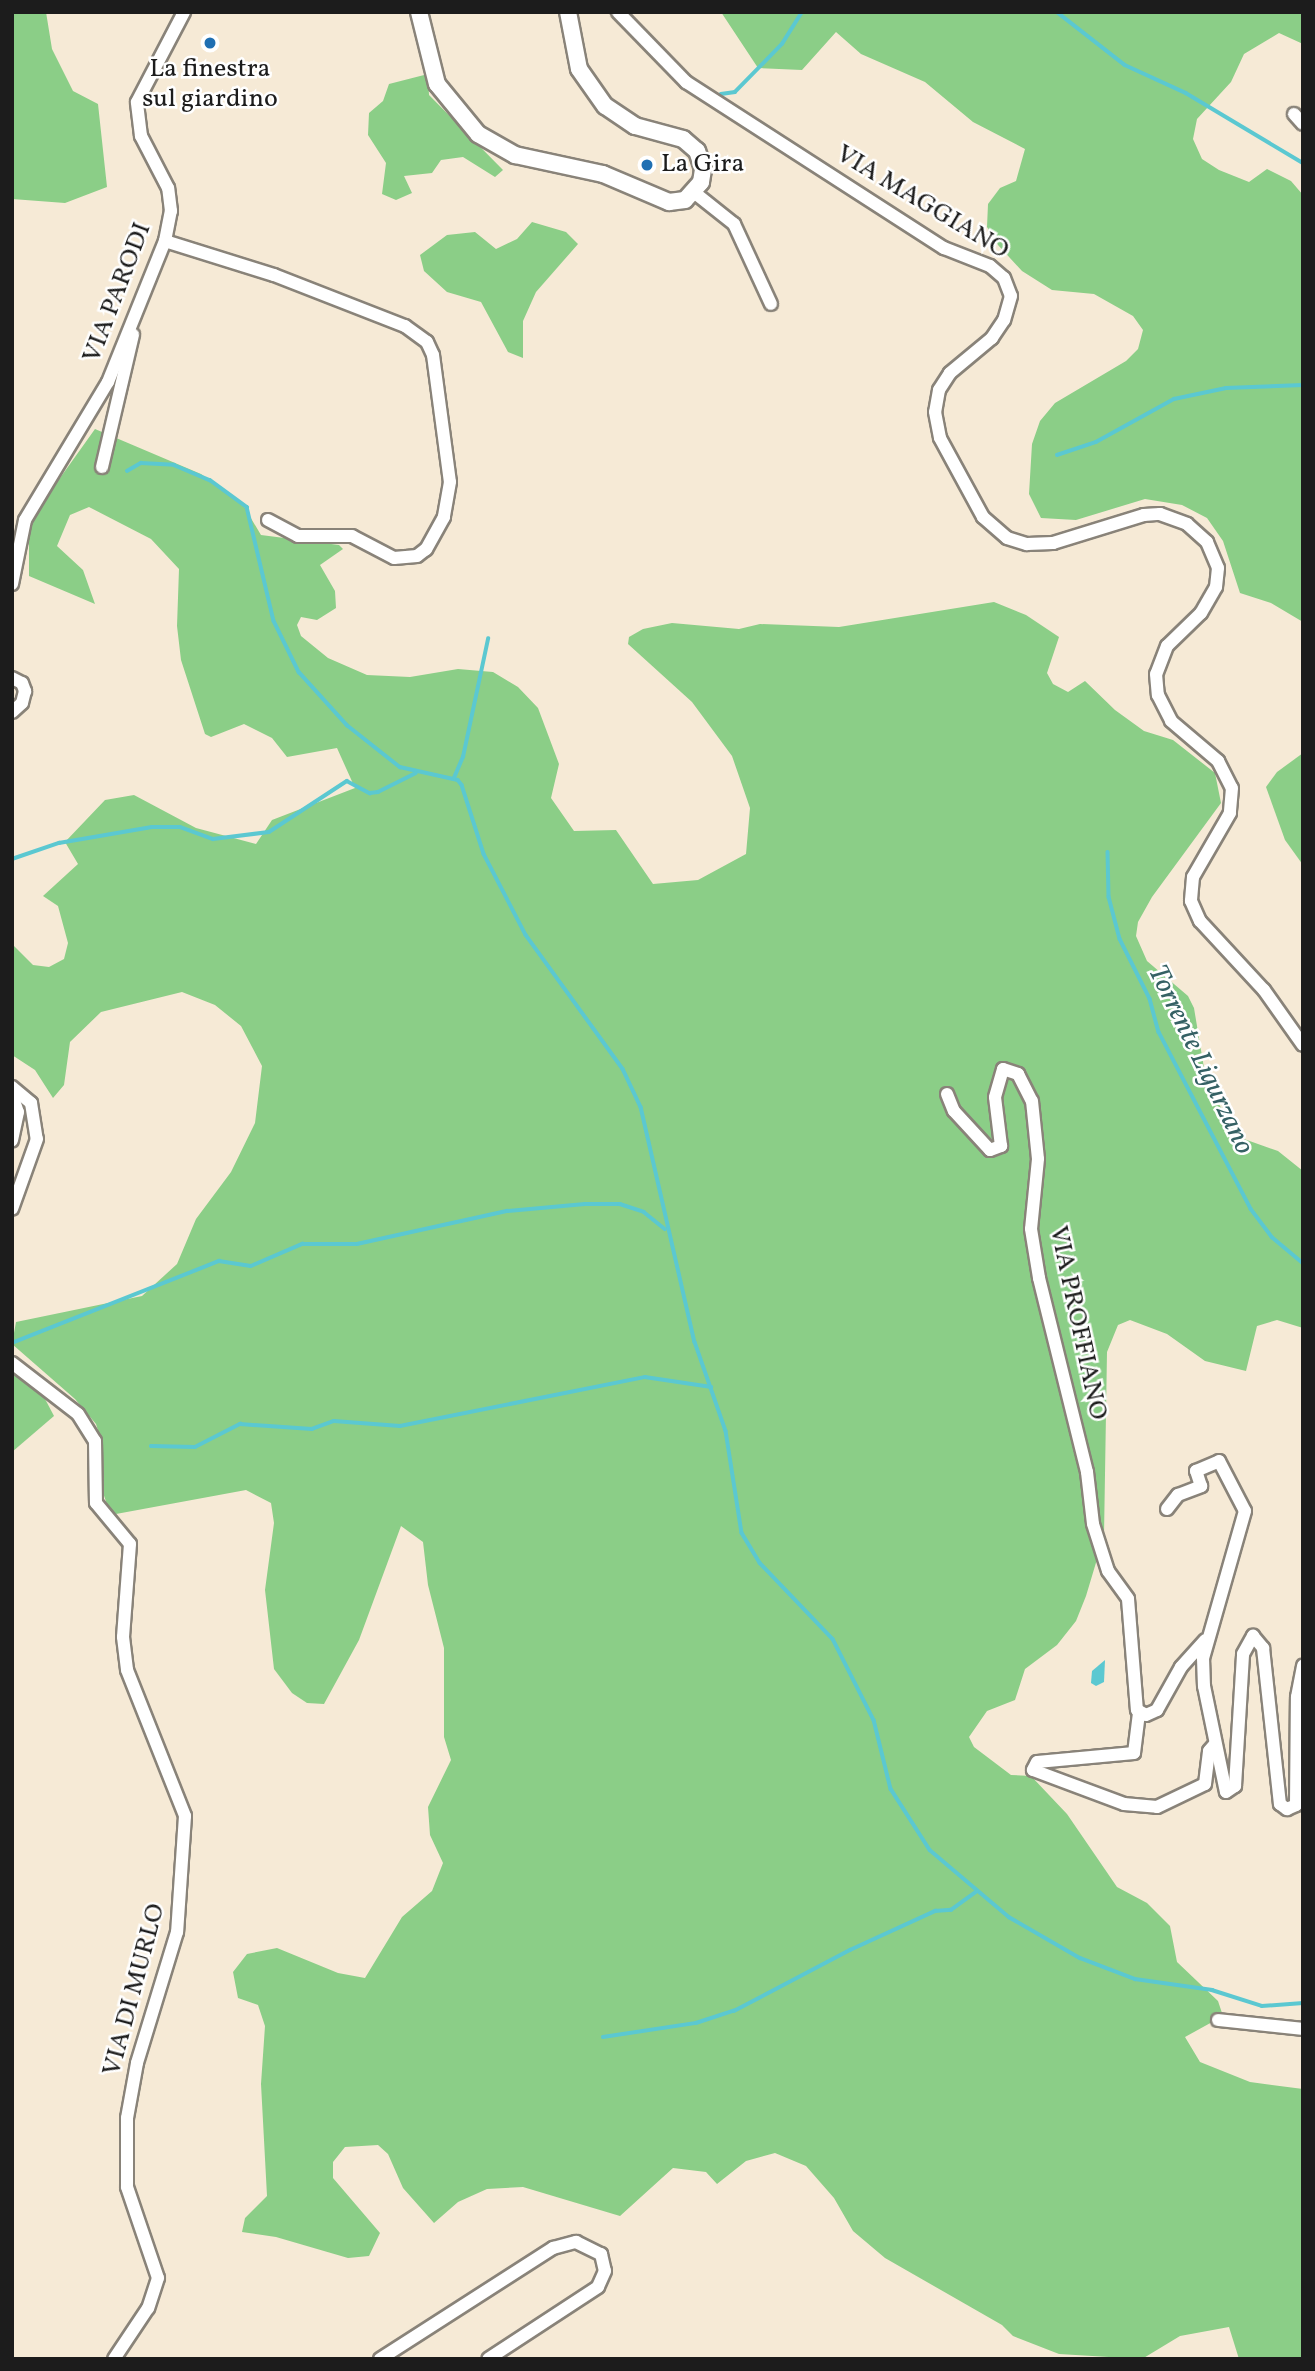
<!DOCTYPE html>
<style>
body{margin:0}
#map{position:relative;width:1315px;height:2371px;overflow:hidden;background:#f6ead6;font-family:Vollkorn,serif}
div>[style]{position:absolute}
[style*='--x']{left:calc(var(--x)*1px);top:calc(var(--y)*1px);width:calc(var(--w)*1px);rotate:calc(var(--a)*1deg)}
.green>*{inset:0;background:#8bce87}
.water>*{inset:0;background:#5bc8d1}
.stream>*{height:3.5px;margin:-1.75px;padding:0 1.75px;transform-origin:1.75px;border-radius:1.75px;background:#5bc8d1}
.roads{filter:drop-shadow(2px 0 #898379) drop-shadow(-2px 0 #898379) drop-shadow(0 2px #898379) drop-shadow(0 -2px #898379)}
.minor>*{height:12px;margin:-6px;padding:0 6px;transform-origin:6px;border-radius:6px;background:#fff}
.major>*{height:16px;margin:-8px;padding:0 8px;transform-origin:8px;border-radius:8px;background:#fff}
.dots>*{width:19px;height:19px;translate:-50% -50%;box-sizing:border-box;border:4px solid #fff;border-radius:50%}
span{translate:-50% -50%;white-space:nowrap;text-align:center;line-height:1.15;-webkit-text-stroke:5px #fff;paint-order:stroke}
.poi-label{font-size:26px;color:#1c1c1c}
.left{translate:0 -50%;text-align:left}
.street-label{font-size:26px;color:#1c1c1c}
.water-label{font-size:28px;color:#356164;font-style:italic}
.frame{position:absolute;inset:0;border:14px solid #1c1c1c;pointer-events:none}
</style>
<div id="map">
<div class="green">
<i style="clip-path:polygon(12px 12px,46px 12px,52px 49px,73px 91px,98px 104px,107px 187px,65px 203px,12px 199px)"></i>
<i style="clip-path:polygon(721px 12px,1303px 12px,1303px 44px,1279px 33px,1244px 54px,1231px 82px,1197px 119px,1193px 139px,1202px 159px,1219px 170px,1249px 182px,1267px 169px,1291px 181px,1303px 195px,1303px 622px,1271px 603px,1240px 593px,1223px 541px,1207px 518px,1182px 505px,1145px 499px,1076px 520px,1041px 518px,1029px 494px,1032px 444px,1040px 421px,1055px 403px,1126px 361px,1138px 349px,1143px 330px,1133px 316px,1094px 294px,1052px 290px,1022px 271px,998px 245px,987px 227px,988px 204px,1000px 188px,1016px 181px,1025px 149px,973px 122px,925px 82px,861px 54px,836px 32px,802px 70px,758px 68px)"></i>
<i style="clip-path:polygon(428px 74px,429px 95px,503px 170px,495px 177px,463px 157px,441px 160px,432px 173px,404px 176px,412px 193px,396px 200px,382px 194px,386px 163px,368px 135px,369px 113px,383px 101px,389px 84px)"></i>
<i style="clip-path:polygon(532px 222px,566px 232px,578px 244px,536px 292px,523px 321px,523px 358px,508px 352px,481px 302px,447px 292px,424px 271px,420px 255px,447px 235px,475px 232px,496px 249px,517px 239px)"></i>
<i style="clip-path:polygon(95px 429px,201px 474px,243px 505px,261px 535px,339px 545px,343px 549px,320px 565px,335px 591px,336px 608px,317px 620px,301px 617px,297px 625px,301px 636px,328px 658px,367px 675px,410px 677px,458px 669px,493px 672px,518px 687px,538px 708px,559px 764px,551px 798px,574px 831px,616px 830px,653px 884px,698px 880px,746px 854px,750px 808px,732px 756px,692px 702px,628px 644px,629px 637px,643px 629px,672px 623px,739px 629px,760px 624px,839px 627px,994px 602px,1026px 615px,1059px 637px,1047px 673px,1053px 684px,1068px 692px,1085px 681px,1115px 710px,1144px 731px,1173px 740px,1215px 773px,1221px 803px,1152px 897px,1138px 922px,1136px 936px,1147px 961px,1188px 996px,1194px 1008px,1206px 1080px,1220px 1106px,1244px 1139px,1278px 1151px,1303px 1171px,1303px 1328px,1277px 1320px,1257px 1326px,1246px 1371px,1205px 1361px,1167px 1334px,1130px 1320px,1118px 1325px,1107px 1352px,1104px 1536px,1086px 1596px,1076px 1621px,1057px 1645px,1025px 1669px,1015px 1700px,987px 1711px,969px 1737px,974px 1747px,1011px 1775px,1031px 1776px,1067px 1814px,1117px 1887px,1147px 1903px,1170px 1926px,1177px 1962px,1218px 2001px,1223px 2016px,1185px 2037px,1200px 2062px,1250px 2082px,1303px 2089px,1303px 2359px,1239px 2359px,1229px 2327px,1180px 2336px,1142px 2359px,1059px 2354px,1013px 2336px,1002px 2325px,885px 2258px,853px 2231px,834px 2198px,806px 2166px,775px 2153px,746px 2161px,717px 2184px,706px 2172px,673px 2168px,620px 2216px,523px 2187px,487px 2189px,458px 2202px,434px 2223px,403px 2188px,388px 2154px,378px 2145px,345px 2147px,333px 2162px,333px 2178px,380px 2233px,369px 2256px,348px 2258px,276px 2237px,242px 2232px,245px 2218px,267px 2196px,261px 2084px,265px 2026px,258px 2005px,238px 1998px,233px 1972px,247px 1954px,277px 1948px,338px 1973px,365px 1978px,402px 1917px,432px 1891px,443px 1863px,430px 1835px,428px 1807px,451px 1760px,444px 1737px,444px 1648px,428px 1585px,423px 1542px,401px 1526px,359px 1640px,324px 1704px,307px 1703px,292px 1693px,274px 1669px,265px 1590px,274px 1523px,271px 1503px,246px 1490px,116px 1514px,109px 1510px,102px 1490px,103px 1447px,96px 1424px,75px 1399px,12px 1344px,16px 1322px,142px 1296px,177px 1264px,196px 1219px,231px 1172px,255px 1123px,262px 1066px,241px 1026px,215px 1005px,182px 992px,101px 1012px,70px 1042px,64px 1085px,53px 1098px,35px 1070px,12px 1055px,12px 944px,33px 965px,49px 967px,64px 959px,68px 943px,58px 906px,43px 896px,78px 864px,65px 842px,105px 800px,134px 795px,196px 828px,256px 844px,272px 820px,355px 788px,337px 748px,287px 757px,272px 738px,244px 724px,211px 737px,205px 734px,181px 660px,177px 626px,179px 569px,151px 539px,89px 507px,70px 515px,57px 546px,83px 570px,95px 604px,29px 576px,29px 530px,40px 506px)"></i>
<i style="clip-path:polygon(1303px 753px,1303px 865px,1285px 840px,1266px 787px,1277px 772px)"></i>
<i style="clip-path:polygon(12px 1372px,44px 1397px,54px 1416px,12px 1452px)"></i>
</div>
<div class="water">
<i style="clip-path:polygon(1105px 1660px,1104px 1682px,1096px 1686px,1091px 1683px,1092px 1671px)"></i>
</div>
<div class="stream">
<i style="--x:1057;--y:12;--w:86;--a:37.9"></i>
<i style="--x:1125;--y:65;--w:67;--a:24.7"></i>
<i style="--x:1186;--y:93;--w:136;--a:30.9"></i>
<i style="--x:721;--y:94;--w:14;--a:-8"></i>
<i style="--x:735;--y:92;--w:67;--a:-45.6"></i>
<i style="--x:782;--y:44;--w:38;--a:-58"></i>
<i style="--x:1057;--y:455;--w:41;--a:-18.4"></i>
<i style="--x:1096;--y:442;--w:89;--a:-28.9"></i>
<i style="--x:1174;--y:399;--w:53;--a:-11.9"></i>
<i style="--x:1226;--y:388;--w:77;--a:-2.2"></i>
<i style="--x:127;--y:471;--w:16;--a:-30"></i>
<i style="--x:141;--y:463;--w:33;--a:3"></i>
<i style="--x:174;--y:465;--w:39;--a:23"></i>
<i style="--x:210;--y:480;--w:46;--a:36.1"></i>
<i style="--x:247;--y:507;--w:117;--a:76.7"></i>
<i style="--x:274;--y:621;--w:57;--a:63.9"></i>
<i style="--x:299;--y:672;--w:72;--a:47.8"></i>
<i style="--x:347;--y:725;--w:68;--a:38.4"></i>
<i style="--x:400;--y:767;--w:59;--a:12.6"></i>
<i style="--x:458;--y:780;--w:6;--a:51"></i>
<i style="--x:462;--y:785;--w:72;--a:72.3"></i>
<i style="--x:484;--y:854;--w:91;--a:62.6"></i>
<i style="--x:526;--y:935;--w:165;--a:54.1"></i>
<i style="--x:623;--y:1069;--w:42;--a:64.7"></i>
<i style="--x:641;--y:1107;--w:241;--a:77.1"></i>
<i style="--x:695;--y:1342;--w:94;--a:70.8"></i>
<i style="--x:726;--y:1431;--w:103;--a:81.1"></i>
<i style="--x:742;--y:1533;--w:35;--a:59"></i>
<i style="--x:760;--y:1563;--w:105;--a:46.2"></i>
<i style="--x:833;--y:1639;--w:91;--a:63.2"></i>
<i style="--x:874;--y:1720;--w:71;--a:76.2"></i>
<i style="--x:891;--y:1789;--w:72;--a:57.4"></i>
<i style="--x:930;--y:1850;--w:104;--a:40.3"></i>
<i style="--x:1009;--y:1917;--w:82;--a:30"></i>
<i style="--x:1080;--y:1958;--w:59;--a:20.9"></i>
<i style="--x:1135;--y:1979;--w:78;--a:8.1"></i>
<i style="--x:1212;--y:1990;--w:52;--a:17.7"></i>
<i style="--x:1262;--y:2006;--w:41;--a:-4.2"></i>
<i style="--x:454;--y:778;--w:23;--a:-67"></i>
<i style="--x:463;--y:757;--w:121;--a:-78"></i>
<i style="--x:1108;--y:852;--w:45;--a:88.7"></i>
<i style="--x:1109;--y:897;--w:43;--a:75.3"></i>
<i style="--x:1120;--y:939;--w:67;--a:63.4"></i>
<i style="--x:1150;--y:999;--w:34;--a:75"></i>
<i style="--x:1159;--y:1032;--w:199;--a:62.5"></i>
<i style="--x:1251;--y:1209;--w:35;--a:53"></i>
<i style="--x:1272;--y:1237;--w:40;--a:40"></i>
<i style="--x:12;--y:859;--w:50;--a:-18.8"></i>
<i style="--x:59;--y:843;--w:94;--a:-9.8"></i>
<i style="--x:152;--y:827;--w:28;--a:0"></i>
<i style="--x:180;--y:827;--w:35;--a:20"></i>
<i style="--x:213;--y:839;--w:56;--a:-7.1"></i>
<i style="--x:269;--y:832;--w:93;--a:-33.2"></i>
<i style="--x:347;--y:781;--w:26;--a:28"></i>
<i style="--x:370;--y:793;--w:8;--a:-7"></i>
<i style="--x:378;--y:792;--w:42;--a:-26.6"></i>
<i style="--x:12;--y:1343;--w:223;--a:-21.6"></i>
<i style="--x:219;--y:1261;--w:32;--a:9"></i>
<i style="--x:251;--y:1266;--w:56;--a:-23.3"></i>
<i style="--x:302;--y:1244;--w:55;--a:0"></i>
<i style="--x:357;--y:1244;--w:154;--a:-12.4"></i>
<i style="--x:507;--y:1211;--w:78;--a:-5.1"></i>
<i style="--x:585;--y:1204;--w:35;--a:0"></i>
<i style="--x:620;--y:1204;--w:25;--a:18"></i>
<i style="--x:644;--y:1212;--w:27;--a:39"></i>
<i style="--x:151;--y:1446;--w:44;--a:1.3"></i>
<i style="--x:195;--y:1447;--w:51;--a:-27.1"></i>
<i style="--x:240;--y:1424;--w:72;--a:4"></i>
<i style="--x:312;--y:1429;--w:23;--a:-20"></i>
<i style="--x:334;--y:1421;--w:66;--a:4.3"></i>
<i style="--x:400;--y:1426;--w:250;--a:-11.3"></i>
<i style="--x:645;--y:1377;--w:67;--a:8.6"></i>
<i style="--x:603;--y:2037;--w:94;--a:-8.6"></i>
<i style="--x:696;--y:2023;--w:40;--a:-18"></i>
<i style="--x:734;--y:2011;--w:131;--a:-27.7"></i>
<i style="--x:850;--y:1950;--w:94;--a:-24.6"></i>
<i style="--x:935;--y:1911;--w:16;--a:-4"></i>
<i style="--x:951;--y:1910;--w:32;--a:-36"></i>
</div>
<div class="roads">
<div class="minor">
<i style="--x:618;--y:12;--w:98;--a:45.8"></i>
<i style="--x:686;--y:82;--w:307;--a:32.8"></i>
<i style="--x:944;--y:248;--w:49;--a:21.4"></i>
<i style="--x:990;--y:266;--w:18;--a:41"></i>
<i style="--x:1004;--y:278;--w:19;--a:69"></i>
<i style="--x:1011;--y:296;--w:25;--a:106"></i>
<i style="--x:1004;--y:320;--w:22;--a:124"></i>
<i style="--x:992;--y:338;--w:55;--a:140.2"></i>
<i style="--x:950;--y:373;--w:20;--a:123"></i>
<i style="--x:939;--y:390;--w:22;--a:100"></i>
<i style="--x:935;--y:412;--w:26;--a:79"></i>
<i style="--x:940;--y:438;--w:90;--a:61.4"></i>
<i style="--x:983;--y:517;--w:32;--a:41"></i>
<i style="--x:1007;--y:538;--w:21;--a:17"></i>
<i style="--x:1027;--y:544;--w:26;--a:-2"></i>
<i style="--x:1053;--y:543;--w:95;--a:-17.1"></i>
<i style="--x:1144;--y:515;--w:16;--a:-4"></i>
<i style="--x:1160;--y:514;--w:29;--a:20"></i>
<i style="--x:1187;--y:524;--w:27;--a:42"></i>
<i style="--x:1207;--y:542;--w:28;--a:67"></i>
<i style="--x:1218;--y:568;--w:19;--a:96"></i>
<i style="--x:1216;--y:587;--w:30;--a:120"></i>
<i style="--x:1201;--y:613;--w:47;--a:135.9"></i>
<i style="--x:1167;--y:646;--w:30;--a:111"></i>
<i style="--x:1156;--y:674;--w:21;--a:85"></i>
<i style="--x:1158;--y:695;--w:29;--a:63"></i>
<i style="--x:1171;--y:721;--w:62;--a:40.4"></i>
<i style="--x:1218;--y:761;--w:30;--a:63"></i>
<i style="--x:1232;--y:788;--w:25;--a:95"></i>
<i style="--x:1230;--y:813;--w:74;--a:120"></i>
<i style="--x:1193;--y:877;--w:24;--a:95"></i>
<i style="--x:1191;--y:901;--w:22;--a:66"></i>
<i style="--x:1200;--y:921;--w:94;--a:47.2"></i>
<i style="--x:1264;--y:990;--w:67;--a:54.7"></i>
<i style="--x:1294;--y:114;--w:13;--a:48"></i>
<i style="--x:695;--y:193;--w:50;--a:38.5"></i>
<i style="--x:734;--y:224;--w:88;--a:65.2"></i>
<i style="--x:165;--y:241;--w:114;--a:17.3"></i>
<i style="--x:274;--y:275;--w:141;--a:21.3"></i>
<i style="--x:405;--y:326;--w:27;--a:36"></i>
<i style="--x:427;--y:342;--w:14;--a:65"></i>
<i style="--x:433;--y:355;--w:128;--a:82.4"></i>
<i style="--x:450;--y:482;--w:36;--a:100"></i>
<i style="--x:444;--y:517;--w:37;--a:119"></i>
<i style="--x:426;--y:549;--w:11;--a:142"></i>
<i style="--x:417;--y:556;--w:23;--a:175"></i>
<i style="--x:394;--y:558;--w:47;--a:-152.4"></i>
<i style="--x:352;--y:536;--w:54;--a:180"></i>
<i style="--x:298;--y:536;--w:34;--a:-152"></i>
<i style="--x:102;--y:467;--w:136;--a:-76.8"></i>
<i style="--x:12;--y:584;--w:65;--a:-78.5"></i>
<i style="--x:25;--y:520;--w:161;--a:-59"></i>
<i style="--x:108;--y:382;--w:152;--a:-68"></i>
<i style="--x:165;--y:241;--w:31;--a:-79"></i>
<i style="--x:171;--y:211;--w:23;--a:-97"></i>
<i style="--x:168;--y:188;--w:59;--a:-117.4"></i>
<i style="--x:141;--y:136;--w:34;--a:-97"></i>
<i style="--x:137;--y:102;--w:102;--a:-62.4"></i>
<i style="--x:12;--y:678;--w:11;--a:27"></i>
<i style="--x:22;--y:683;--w:9;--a:69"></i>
<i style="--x:25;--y:691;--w:12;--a:104"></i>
<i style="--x:22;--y:703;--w:13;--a:138"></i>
<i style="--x:12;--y:1087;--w:25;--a:40"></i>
<i style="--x:31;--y:1103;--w:36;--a:81"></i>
<i style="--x:37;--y:1139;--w:74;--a:109.7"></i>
<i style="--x:947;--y:1094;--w:18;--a:68"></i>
<i style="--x:954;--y:1111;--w:53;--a:47.3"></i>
<i style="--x:990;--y:1150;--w:12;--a:-20"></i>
<i style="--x:1001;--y:1146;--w:49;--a:-97"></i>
<i style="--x:995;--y:1097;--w:29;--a:-74"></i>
<i style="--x:1003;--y:1069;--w:16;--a:18"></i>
<i style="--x:1018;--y:1074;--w:30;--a:63"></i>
<i style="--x:1032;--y:1101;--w:58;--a:84.1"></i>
<i style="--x:1038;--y:1159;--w:70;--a:95.7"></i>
<i style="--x:1031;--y:1229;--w:50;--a:80.7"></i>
<i style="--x:1039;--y:1278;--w:200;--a:76.1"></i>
<i style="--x:1087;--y:1472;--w:52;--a:83.4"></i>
<i style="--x:1093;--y:1524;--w:49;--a:72.3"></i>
<i style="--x:1108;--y:1571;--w:34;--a:54"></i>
<i style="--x:1128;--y:1599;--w:111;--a:85.4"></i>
<i style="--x:1137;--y:1710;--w:10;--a:29"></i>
<i style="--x:1146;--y:1715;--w:12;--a:-24"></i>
<i style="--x:1157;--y:1710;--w:49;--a:-60.8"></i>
<i style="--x:1181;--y:1667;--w:36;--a:-48"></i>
<i style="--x:12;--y:1095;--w:18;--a:71"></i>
<i style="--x:18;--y:1112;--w:29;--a:102"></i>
<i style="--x:12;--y:1363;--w:83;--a:37.7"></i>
<i style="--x:78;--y:1414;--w:32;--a:58"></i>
<i style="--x:95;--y:1441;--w:62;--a:89.1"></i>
<i style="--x:96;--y:1503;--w:53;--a:50.3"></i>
<i style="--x:130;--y:1544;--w:93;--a:94.3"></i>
<i style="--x:123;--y:1637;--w:33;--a:83"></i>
<i style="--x:127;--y:1670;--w:157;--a:68.3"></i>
<i style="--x:185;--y:1816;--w:116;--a:93.9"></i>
<i style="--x:177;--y:1932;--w:137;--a:107"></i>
<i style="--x:137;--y:2063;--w:56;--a:100.3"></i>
<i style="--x:127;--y:2118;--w:69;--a:90"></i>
<i style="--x:127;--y:2187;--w:96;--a:71.2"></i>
<i style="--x:158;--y:2278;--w:32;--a:108"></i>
<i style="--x:148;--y:2308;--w:61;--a:123.7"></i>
<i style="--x:1167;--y:1509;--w:18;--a:-52"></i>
<i style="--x:1178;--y:1495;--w:25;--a:-21"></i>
<i style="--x:1201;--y:1486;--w:16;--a:-108"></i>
<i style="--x:1196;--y:1471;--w:25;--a:-23"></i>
<i style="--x:1219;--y:1461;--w:56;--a:62.5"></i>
<i style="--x:1245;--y:1511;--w:153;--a:105.9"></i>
<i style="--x:1203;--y:1658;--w:28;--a:88"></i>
<i style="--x:1204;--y:1686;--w:108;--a:78.3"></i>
<i style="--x:1226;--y:1792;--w:11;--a:-34"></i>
<i style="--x:1235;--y:1786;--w:132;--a:-86.5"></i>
<i style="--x:1243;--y:1654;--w:21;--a:-61"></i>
<i style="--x:1253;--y:1636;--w:16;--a:50"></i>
<i style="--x:1263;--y:1648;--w:157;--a:83.8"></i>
<i style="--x:1280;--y:1804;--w:9;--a:36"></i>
<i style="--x:1287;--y:1809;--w:10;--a:-24"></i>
<i style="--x:1296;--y:1805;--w:108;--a:-89.5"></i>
<i style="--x:1297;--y:1697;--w:32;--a:-79"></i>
<i style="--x:1139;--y:1713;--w:40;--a:97.1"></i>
<i style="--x:1134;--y:1753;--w:97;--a:174.7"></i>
<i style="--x:1037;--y:1762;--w:9;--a:117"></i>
<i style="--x:1033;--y:1770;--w:97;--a:20.5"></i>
<i style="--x:1124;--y:1804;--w:33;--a:5"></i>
<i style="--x:1157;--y:1807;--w:53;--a:-25.6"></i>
<i style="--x:1205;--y:1784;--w:33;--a:-83"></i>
<i style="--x:1209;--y:1751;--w:9;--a:-49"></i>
<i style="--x:1218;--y:2020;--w:85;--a:6"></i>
<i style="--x:380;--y:2359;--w:206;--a:-32.7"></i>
<i style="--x:553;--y:2248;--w:24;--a:-15"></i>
<i style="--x:576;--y:2242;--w:28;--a:26"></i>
<i style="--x:601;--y:2254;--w:17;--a:77"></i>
<i style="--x:605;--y:2271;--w:17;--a:114"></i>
<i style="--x:598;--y:2287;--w:131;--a:146.8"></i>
</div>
<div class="major">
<i style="--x:419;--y:12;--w:74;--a:76"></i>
<i style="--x:437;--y:84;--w:65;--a:50.6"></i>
<i style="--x:478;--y:134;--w:43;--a:29.6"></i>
<i style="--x:515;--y:155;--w:90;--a:12.2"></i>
<i style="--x:603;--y:174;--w:72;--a:23"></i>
<i style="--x:669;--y:202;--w:16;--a:-7"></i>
<i style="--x:685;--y:200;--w:24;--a:-48"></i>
<i style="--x:701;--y:182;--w:13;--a:-81"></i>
<i style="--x:703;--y:169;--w:19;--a:-108"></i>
<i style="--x:697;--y:151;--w:18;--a:-139"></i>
<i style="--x:683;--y:139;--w:50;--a:-164.8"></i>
<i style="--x:635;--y:126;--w:36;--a:-146"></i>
<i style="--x:605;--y:106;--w:45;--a:-125.1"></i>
<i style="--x:579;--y:69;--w:58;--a:-100.9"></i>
</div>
</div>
<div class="dots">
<i style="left:210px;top:43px;background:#1f6fb2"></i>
<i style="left:647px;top:165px;background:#1f6fb2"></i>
</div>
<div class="poi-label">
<span style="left:210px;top:85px">La finestra<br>sul giardino</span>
<span class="left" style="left:661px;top:165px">La Gira</span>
</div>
<div class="street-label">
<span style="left:922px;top:203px;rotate:31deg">VIA MAGGIANO</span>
<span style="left:118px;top:293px;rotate:-69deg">VIA PARODI</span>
<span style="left:1077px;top:1323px;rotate:78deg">VIA PROFFIANO</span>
<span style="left:135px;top:1990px;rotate:-75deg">VIA DI MURLO</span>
</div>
<div class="water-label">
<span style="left:1200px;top:1060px;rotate:64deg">Torrente Ligurzano</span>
</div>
<div class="frame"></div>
</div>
